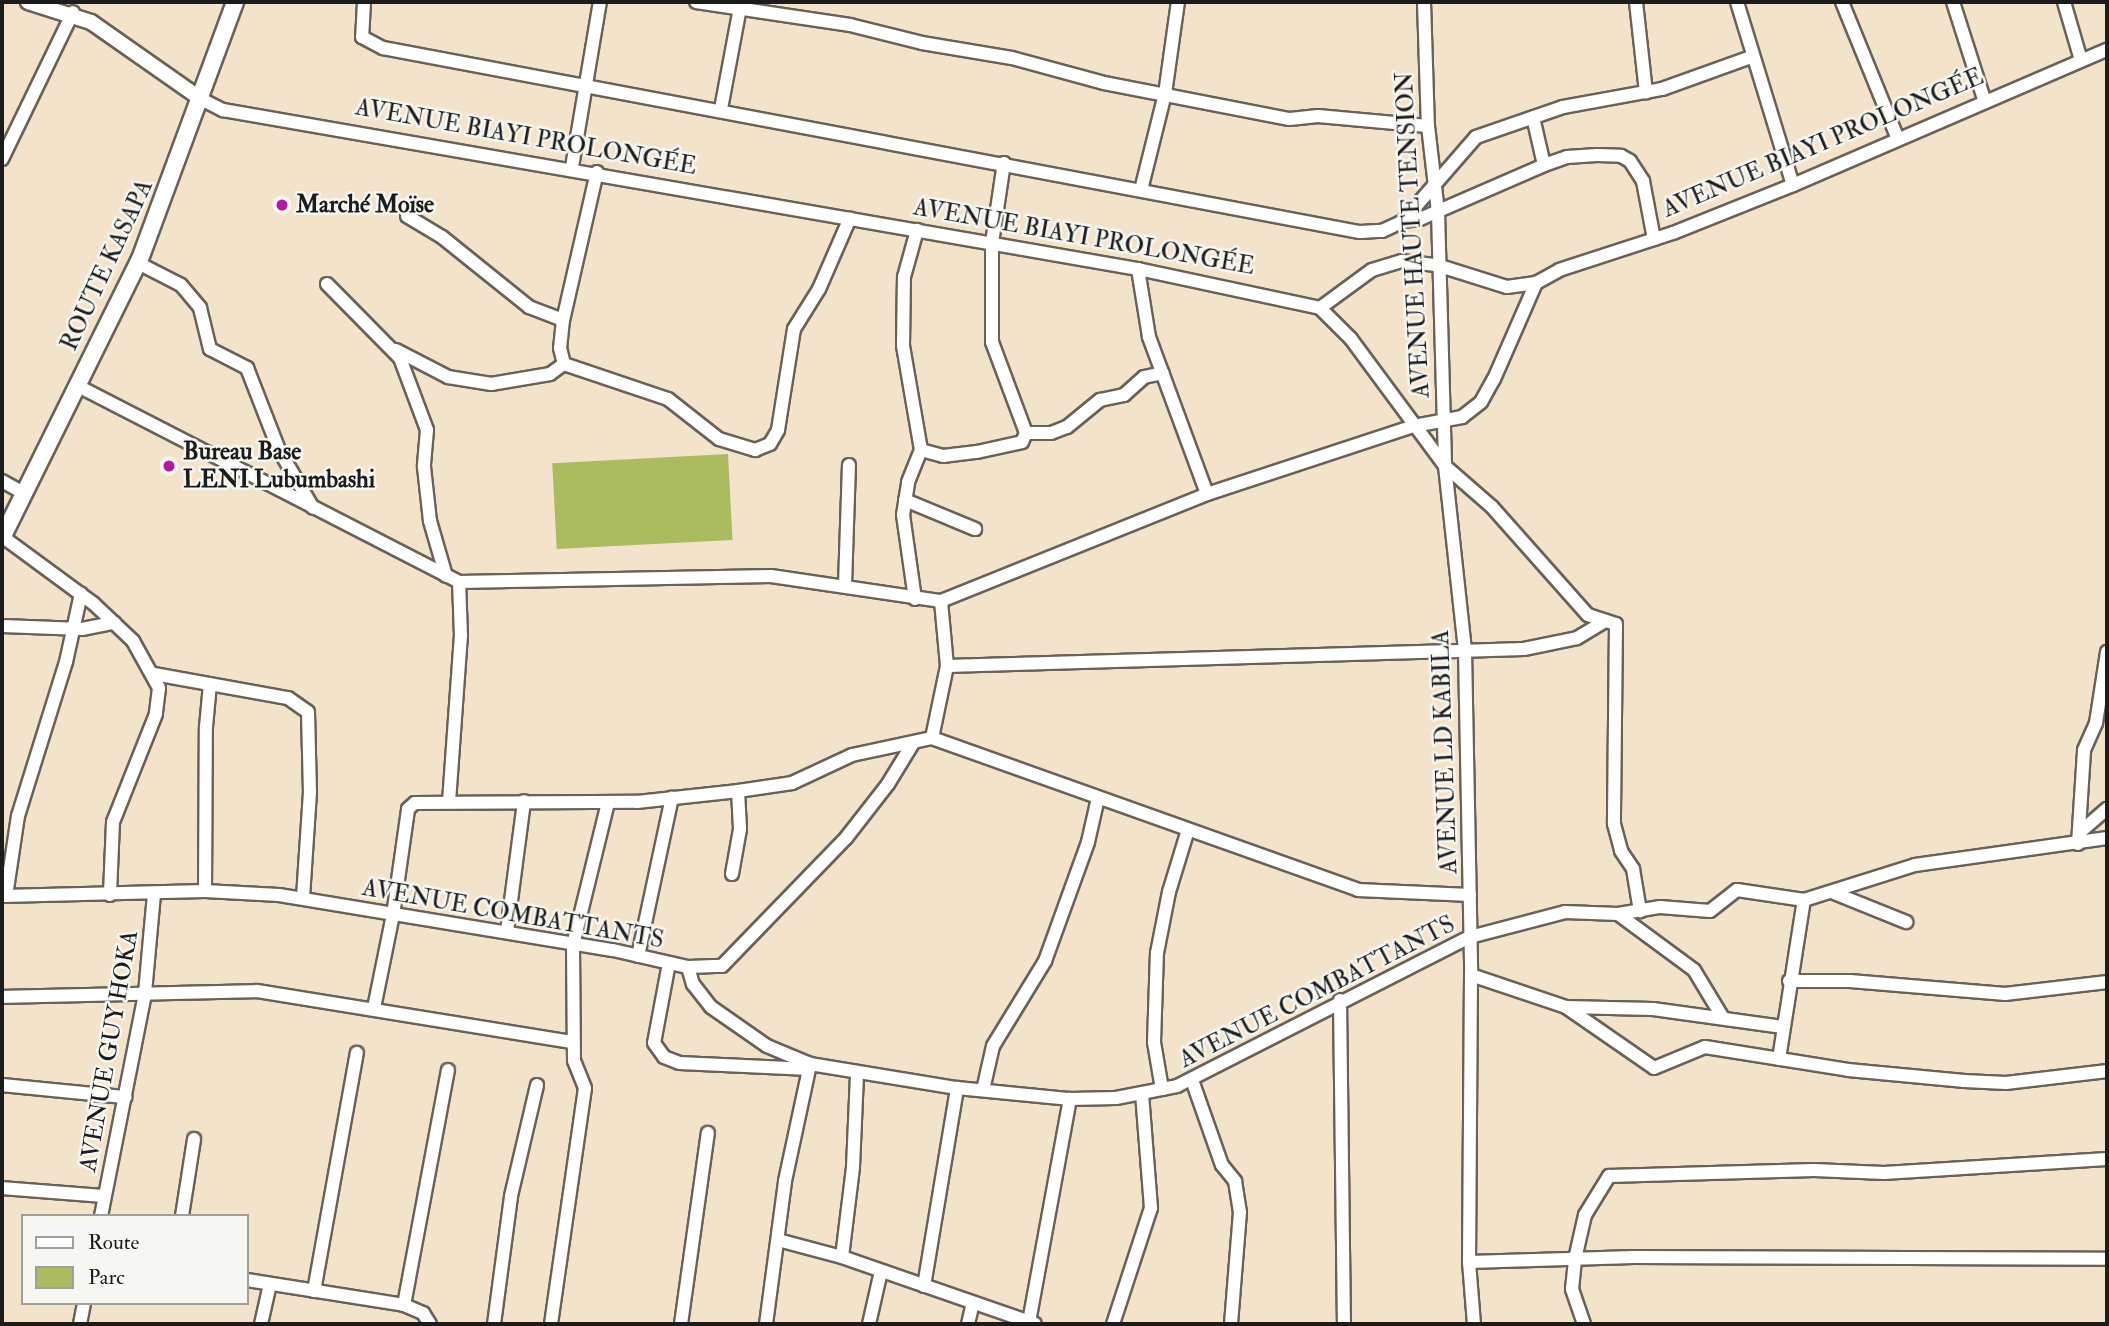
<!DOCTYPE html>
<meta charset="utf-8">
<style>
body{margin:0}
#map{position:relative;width:2109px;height:1326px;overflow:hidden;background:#f4e3cb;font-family:"IM FELL Double Pica",serif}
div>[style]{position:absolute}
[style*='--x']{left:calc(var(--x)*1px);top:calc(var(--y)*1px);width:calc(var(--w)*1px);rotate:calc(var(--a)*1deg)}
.green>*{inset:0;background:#aabc5f;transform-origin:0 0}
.roads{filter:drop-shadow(2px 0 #686259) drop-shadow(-2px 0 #686259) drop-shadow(0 2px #686259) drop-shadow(0 -2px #686259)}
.minor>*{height:12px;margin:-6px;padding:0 6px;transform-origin:6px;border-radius:6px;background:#fff}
.tertiary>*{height:14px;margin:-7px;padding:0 7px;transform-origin:7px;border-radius:7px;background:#fff}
.secondary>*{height:16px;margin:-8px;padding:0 8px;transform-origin:8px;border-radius:8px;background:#fff}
.dots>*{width:19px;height:19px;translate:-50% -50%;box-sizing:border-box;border:4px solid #f6f6f2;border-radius:50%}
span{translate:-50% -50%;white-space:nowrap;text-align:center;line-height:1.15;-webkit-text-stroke:5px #f6f6f2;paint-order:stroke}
.street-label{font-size:24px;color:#1c1c1c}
.poi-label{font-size:24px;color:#1c1c1c;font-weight:700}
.left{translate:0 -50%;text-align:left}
.frame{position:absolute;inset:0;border:4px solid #1c1c1c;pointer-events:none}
.legend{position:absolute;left:21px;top:1214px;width:228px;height:91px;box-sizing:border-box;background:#f6f6f2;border:2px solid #9f9f9c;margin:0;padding:9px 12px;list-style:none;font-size:21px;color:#1c1c1c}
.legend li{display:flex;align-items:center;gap:14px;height:35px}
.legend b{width:35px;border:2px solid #9f9f9c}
</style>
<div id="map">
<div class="green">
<i style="left:728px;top:454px;width:86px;height:176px;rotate:87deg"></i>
</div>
<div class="roads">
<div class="minor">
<i style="--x:364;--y:2;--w:35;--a:93"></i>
<i style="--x:362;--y:37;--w:24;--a:28"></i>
<i style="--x:383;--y:48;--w:994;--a:10.67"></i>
<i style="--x:1360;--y:232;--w:22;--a:-3"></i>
<i style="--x:1382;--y:231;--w:23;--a:-25"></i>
<i style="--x:1403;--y:221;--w:111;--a:-49"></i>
<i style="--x:1476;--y:137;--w:92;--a:-19"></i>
<i style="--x:1563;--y:107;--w:101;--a:-10.3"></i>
<i style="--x:1662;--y:89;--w:95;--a:-19.8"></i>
<i style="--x:696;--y:2;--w:156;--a:8.5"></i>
<i style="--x:850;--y:25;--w:74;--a:14"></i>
<i style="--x:922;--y:43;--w:91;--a:9.5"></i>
<i style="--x:1012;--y:58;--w:95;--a:15.2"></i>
<i style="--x:1104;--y:83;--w:189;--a:11"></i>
<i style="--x:1290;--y:119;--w:28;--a:-6"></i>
<i style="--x:1318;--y:116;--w:110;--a:5.2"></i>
<i style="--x:1424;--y:2;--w:124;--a:88.2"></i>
<i style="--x:1428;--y:126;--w:87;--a:83.4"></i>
<i style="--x:1438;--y:212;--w:254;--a:88.4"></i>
<i style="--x:1445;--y:466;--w:62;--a:41.1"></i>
<i style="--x:1492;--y:507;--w:144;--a:48.4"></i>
<i style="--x:1588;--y:615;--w:29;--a:18"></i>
<i style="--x:1616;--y:624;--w:200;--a:90.6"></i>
<i style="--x:1614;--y:824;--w:28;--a:75"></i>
<i style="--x:1621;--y:851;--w:22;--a:56"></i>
<i style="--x:1633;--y:869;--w:43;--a:80.5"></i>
<i style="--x:1636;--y:2;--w:91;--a:83.7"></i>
<i style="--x:1737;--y:2;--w:191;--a:73"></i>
<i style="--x:1842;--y:2;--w:148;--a:67.8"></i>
<i style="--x:1953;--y:2;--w:102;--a:72.3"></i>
<i style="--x:2064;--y:2;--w:60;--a:73.7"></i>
<i style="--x:201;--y:99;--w:25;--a:27"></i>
<i style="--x:223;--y:110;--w:929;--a:9.86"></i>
<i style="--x:1138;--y:269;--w:186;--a:12.1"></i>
<i style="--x:1320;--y:308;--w:44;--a:45"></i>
<i style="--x:1351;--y:339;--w:158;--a:53.5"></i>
<i style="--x:1445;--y:466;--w:185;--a:83.8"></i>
<i style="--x:1465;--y:650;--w:325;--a:88.9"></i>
<i style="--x:1471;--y:975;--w:287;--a:90.4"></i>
<i style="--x:1469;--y:1262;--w:62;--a:85.4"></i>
<i style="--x:721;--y:109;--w:109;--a:-79.4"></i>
<i style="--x:2;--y:159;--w:163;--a:-64.2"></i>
<i style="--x:1544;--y:165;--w:24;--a:-19"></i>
<i style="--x:1567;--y:157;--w:30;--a:-4"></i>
<i style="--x:1597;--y:155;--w:24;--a:2"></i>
<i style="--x:1621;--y:156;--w:10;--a:29"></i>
<i style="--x:1630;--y:161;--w:24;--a:57"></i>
<i style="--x:1643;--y:181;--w:59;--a:79.3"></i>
<i style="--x:572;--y:167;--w:167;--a:-80.4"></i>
<i style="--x:597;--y:172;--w:152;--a:102.9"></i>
<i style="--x:563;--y:320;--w:28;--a:96"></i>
<i style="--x:560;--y:348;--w:16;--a:76"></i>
<i style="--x:564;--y:364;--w:110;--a:18.6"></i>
<i style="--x:668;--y:399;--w:65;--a:38.1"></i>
<i style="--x:719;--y:439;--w:38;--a:17"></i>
<i style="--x:755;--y:450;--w:16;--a:-22"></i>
<i style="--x:770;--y:444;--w:16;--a:-60"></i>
<i style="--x:778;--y:430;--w:102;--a:-81"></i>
<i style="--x:794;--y:329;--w:47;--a:-58"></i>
<i style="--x:819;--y:289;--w:77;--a:-66.4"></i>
<i style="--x:1141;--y:190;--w:99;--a:-76"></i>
<i style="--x:1165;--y:94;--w:93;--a:-82"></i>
<i style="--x:407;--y:216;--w:41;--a:31"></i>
<i style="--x:442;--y:237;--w:112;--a:38.8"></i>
<i style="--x:529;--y:307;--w:36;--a:21"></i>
<i style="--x:1403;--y:221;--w:17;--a:-7"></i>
<i style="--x:1420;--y:219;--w:135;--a:-23.5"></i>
<i style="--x:1544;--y:165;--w:49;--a:-102.9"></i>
<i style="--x:138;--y:263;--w:48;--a:27.1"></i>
<i style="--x:181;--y:285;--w:30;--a:50"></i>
<i style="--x:200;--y:308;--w:42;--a:76.3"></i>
<i style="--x:210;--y:349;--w:42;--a:27.2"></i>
<i style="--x:247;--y:368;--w:88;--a:68.7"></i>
<i style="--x:279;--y:450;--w:67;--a:59.6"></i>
<i style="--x:1138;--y:269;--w:69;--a:80.8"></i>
<i style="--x:1149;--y:337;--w:167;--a:69.7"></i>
<i style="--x:327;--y:284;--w:104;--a:45.4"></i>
<i style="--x:400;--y:358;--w:77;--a:69.4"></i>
<i style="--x:427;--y:430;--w:37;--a:95"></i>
<i style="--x:424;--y:467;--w:54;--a:83.7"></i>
<i style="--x:430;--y:521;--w:57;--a:73.8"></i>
<i style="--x:1320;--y:308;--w:64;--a:-36.2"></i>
<i style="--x:1372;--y:270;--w:31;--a:-17"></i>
<i style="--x:1402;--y:261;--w:38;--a:7"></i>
<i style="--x:1440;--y:266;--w:70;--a:17.4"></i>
<i style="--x:1507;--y:287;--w:29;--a:-8"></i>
<i style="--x:1536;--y:283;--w:26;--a:-29"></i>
<i style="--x:1559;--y:270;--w:120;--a:-18"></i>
<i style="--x:1673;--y:233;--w:129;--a:-21.8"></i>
<i style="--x:1793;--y:185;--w:342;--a:-23.3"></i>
<i style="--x:396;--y:350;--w:59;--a:27.4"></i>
<i style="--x:448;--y:377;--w:44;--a:9.2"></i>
<i style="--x:491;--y:384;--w:60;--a:-9.6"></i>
<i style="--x:550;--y:374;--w:17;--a:-36"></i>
<i style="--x:76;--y:385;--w:431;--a:27.2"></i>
<i style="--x:459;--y:582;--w:312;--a:-1.1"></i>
<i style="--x:771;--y:576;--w:172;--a:8.4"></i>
<i style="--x:941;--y:601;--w:287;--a:-21.9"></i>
<i style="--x:1207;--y:494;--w:218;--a:-18.2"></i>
<i style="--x:1414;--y:426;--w:49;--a:-10.6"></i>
<i style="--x:1462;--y:417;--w:24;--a:-38"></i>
<i style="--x:1481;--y:402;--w:26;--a:-61"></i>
<i style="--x:1494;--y:379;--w:105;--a:-66.4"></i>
<i style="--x:1026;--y:433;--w:25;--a:0"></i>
<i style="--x:1051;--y:433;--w:17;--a:-21"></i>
<i style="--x:1067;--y:427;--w:43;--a:-39.3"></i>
<i style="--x:1100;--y:400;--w:25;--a:-12"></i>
<i style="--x:1124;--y:395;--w:27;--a:-42"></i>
<i style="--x:1144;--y:377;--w:19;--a:-12"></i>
<i style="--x:921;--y:450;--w:23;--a:15"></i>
<i style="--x:943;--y:456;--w:34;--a:-7"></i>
<i style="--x:977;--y:452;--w:46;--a:-12.5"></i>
<i style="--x:1022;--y:442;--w:10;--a:-66"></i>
<i style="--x:1026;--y:433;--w:97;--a:-110.5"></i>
<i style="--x:992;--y:342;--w:99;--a:-90"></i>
<i style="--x:992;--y:243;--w:81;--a:-81.5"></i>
<i style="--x:2;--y:481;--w:23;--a:29"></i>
<i style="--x:905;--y:500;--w:76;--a:22.5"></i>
<i style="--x:3;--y:537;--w:112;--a:36.3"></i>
<i style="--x:93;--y:603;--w:55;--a:43.5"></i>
<i style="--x:133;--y:641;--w:54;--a:61"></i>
<i style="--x:159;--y:688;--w:26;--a:97"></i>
<i style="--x:156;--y:714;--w:116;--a:111.7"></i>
<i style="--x:113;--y:822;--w:73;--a:92.4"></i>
<i style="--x:845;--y:585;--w:120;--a:-88.1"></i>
<i style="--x:915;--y:599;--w:85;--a:-98.1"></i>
<i style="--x:903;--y:515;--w:33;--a:-81"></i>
<i style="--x:908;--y:482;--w:35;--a:-68"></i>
<i style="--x:921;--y:450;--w:106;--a:-99.8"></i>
<i style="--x:903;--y:346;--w:69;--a:-89.2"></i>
<i style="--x:904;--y:277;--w:49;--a:-74.5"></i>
<i style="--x:2;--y:626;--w:80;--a:2.1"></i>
<i style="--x:82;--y:629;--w:33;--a:-11"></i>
<i style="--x:947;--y:666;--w:577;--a:-1.69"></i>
<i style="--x:1524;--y:649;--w:54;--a:-11.7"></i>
<i style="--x:1577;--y:638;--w:33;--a:-31"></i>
<i style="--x:154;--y:674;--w:136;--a:10.2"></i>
<i style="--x:288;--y:698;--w:24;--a:35"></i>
<i style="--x:308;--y:712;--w:80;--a:88.6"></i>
<i style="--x:310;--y:792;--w:106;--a:93.8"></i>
<i style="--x:932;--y:738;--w:74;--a:-78.2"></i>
<i style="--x:947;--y:666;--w:65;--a:-95.3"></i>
<i style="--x:449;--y:802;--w:166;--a:-85.9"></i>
<i style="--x:461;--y:636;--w:54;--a:-92.1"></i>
<i style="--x:2079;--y:833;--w:37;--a:-41"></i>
<i style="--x:2078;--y:844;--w:94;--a:-86.3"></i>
<i style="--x:2084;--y:750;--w:30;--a:-66"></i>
<i style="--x:2096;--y:723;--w:72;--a:-81.2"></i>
<i style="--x:732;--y:874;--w:46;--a:-79.9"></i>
<i style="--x:740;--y:829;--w:38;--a:-93"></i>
<i style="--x:205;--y:891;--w:164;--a:-89.7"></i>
<i style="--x:206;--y:727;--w:43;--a:-84.7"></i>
<i style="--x:1834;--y:893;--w:78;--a:21.9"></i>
<i style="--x:2;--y:896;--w:203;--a:-1.4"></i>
<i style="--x:205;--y:891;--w:74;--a:3.1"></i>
<i style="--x:279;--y:895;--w:338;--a:9.4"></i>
<i style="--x:613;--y:950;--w:77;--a:12.8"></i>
<i style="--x:688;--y:967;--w:18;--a:74"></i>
<i style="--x:693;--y:984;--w:29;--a:52"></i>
<i style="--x:711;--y:1007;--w:68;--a:34.9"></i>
<i style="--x:767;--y:1046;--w:47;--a:22.7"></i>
<i style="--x:810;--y:1064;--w:149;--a:9.3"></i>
<i style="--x:957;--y:1088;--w:114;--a:5.6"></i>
<i style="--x:1070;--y:1099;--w:46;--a:-1.2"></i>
<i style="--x:1116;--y:1098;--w:62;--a:-11.1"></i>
<i style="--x:1177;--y:1086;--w:329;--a:-27"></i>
<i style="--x:1470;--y:937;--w:98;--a:-14.7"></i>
<i style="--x:1565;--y:912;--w:53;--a:2.2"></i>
<i style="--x:1618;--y:914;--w:43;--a:-9.5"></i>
<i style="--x:1660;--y:907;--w:50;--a:4.6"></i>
<i style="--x:1710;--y:911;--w:34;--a:-38"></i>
<i style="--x:1737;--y:890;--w:68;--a:8.5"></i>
<i style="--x:1804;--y:900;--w:116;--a:-17.5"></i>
<i style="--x:1915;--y:865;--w:194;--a:-8"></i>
<i style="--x:6;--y:896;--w:81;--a:-81.5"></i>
<i style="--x:18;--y:816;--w:161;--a:-72.7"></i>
<i style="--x:66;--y:662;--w:70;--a:-77.6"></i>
<i style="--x:1618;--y:914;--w:94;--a:36.4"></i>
<i style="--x:1694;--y:970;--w:56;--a:58.9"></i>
<i style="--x:507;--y:931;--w:131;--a:-82.5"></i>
<i style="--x:638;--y:956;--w:162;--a:-77.9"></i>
<i style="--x:669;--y:963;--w:81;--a:100.6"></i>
<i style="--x:654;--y:1043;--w:17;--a:54"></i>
<i style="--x:664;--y:1057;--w:17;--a:21"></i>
<i style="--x:680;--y:1063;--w:129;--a:2.7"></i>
<i style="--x:688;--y:967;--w:34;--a:-2"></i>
<i style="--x:722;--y:966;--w:178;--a:-45.9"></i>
<i style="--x:846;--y:838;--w:68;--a:-52.1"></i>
<i style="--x:888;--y:784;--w:48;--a:-58.6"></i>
<i style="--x:1471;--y:975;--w:100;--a:18.6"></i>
<i style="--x:1566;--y:1007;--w:107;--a:34.7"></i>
<i style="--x:1654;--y:1068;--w:55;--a:-22.4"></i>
<i style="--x:1705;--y:1047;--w:145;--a:9.1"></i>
<i style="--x:1848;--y:1070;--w:117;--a:5.4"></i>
<i style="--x:1964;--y:1081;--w:42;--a:2.7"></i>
<i style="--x:2006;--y:1083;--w:102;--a:-6.8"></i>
<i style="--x:1789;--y:981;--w:61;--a:0"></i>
<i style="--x:1850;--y:981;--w:156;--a:4.8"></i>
<i style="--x:2005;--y:994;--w:103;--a:-6.7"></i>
<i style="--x:2;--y:997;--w:255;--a:-1.3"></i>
<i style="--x:257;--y:991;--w:319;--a:9.2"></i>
<i style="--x:1340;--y:1000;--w:324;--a:89.3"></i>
<i style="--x:1566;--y:1007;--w:87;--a:1.3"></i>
<i style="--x:1653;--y:1009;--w:131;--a:7.9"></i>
<i style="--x:374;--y:1008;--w:95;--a:-78.5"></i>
<i style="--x:393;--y:915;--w:107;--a:-81.9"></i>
<i style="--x:408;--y:809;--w:9;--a:-41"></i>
<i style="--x:415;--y:803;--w:222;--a:-0.3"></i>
<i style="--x:637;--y:802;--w:102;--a:-6.2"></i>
<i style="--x:738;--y:791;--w:55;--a:-8.4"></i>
<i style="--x:792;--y:783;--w:66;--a:-25"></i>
<i style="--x:852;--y:755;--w:82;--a:-12"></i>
<i style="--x:932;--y:738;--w:452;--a:19.6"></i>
<i style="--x:1358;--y:890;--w:112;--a:2.6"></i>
<i style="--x:1779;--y:1059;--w:161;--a:-81.1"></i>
<i style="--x:1192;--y:1080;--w:90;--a:70.6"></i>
<i style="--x:1222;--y:1165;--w:21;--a:51"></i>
<i style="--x:1235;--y:1181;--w:31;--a:81"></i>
<i style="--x:1240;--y:1212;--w:112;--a:94.6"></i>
<i style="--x:2;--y:1085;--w:124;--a:5.6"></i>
<i style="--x:1162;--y:1089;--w:48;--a:-99.7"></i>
<i style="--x:1154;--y:1042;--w:89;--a:-88.1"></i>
<i style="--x:1157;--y:953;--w:62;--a:-78.9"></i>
<i style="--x:1169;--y:892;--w:65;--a:-73"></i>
<i style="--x:983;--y:1090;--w:45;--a:-77.2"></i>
<i style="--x:993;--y:1046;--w:100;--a:-58.5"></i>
<i style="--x:1045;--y:961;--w:127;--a:-70.1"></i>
<i style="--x:1088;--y:842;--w:45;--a:-77.2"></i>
<i style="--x:2;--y:1188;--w:102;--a:4.5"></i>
<i style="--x:101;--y:1216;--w:227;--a:-78.8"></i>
<i style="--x:145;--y:993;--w:99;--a:-84.8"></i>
<i style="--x:182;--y:1216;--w:78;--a:-81.1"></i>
<i style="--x:778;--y:1240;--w:66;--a:14.9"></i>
<i style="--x:842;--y:1257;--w:204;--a:19.1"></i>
<i style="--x:842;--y:1257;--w:91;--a:-83"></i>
<i style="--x:853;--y:1167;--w:93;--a:-87.5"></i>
<i style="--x:1469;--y:1262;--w:165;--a:-1.7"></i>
<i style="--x:1634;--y:1257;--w:473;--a:0.2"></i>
<i style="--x:247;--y:1280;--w:159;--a:9"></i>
<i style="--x:404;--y:1305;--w:21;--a:23"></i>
<i style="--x:423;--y:1313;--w:13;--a:58"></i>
<i style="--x:924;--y:1286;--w:201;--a:-80.5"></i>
<i style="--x:314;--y:1291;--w:242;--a:-79.8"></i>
<i style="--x:404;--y:1305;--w:239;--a:-79.4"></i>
<i style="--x:1029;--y:1322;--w:227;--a:-79.6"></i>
<i style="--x:80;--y:1324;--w:21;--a:-79"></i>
<i style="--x:261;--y:1324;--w:41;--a:-77.3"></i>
<i style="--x:494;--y:1324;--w:129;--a:-82.4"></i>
<i style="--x:511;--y:1196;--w:114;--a:-76.8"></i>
<i style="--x:551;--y:1324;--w:238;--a:-81.8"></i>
<i style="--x:585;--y:1088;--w:29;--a:-112"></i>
<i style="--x:574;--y:1061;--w:116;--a:-90.5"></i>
<i style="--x:573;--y:945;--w:147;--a:-76.2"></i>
<i style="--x:681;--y:1324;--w:193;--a:-82"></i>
<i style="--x:766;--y:1324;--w:144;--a:-82.4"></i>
<i style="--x:785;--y:1181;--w:120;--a:-77.9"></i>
<i style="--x:869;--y:1324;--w:54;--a:-77.2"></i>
<i style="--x:968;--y:1324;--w:22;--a:-77"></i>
<i style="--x:1113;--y:1324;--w:122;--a:-71.9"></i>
<i style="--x:1151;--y:1208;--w:115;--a:-94.5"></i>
<i style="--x:1584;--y:1324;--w:37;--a:-109"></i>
<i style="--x:1572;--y:1289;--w:30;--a:-84"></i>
<i style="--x:1575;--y:1259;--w:45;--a:-77.2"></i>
<i style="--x:1585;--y:1215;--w:46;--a:-58.4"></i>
<i style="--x:1609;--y:1176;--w:205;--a:-1.7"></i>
<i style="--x:1814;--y:1170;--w:70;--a:2.5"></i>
<i style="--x:1884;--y:1173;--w:223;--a:-3.6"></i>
</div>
<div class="tertiary">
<i style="--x:28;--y:2;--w:66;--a:17.6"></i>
<i style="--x:91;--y:22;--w:134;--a:35"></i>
</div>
<div class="secondary">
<i style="--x:2;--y:538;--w:311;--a:-63.7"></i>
<i style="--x:140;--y:259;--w:274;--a:-69.7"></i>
</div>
</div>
<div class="dots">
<i style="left:282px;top:205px;background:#b5179e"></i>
<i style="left:169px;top:466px;background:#b5179e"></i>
</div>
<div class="street-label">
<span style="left:526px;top:137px;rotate:10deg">AVENUE BIAYI PROLONGÉE</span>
<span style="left:1823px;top:143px;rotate:-23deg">AVENUE BIAYI PROLONGÉE</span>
<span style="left:1413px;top:235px;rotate:-93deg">AVENUE HAUTE TENSION</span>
<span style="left:1084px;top:237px;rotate:10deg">AVENUE BIAYI PROLONGÉE</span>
<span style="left:107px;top:265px;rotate:-65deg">ROUTE KASAPA</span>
<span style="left:1445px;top:752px;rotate:-92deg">AVENUE LD KABILA</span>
<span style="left:513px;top:914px;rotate:10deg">AVENUE COMBATTANTS</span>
<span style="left:1317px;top:992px;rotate:-27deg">AVENUE COMBATTANTS</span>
<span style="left:109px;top:1051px;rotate:-80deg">AVENUE GUY HOKA</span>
</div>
<div class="poi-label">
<span class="left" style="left:296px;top:205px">Marché Moïse</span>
<span class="left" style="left:183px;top:466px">Bureau Base<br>LENI Lubumbashi</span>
</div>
<div class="frame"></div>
<ul class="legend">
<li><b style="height:9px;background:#fff"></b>Route</li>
<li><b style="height:19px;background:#aabc5f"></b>Parc</li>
</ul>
</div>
